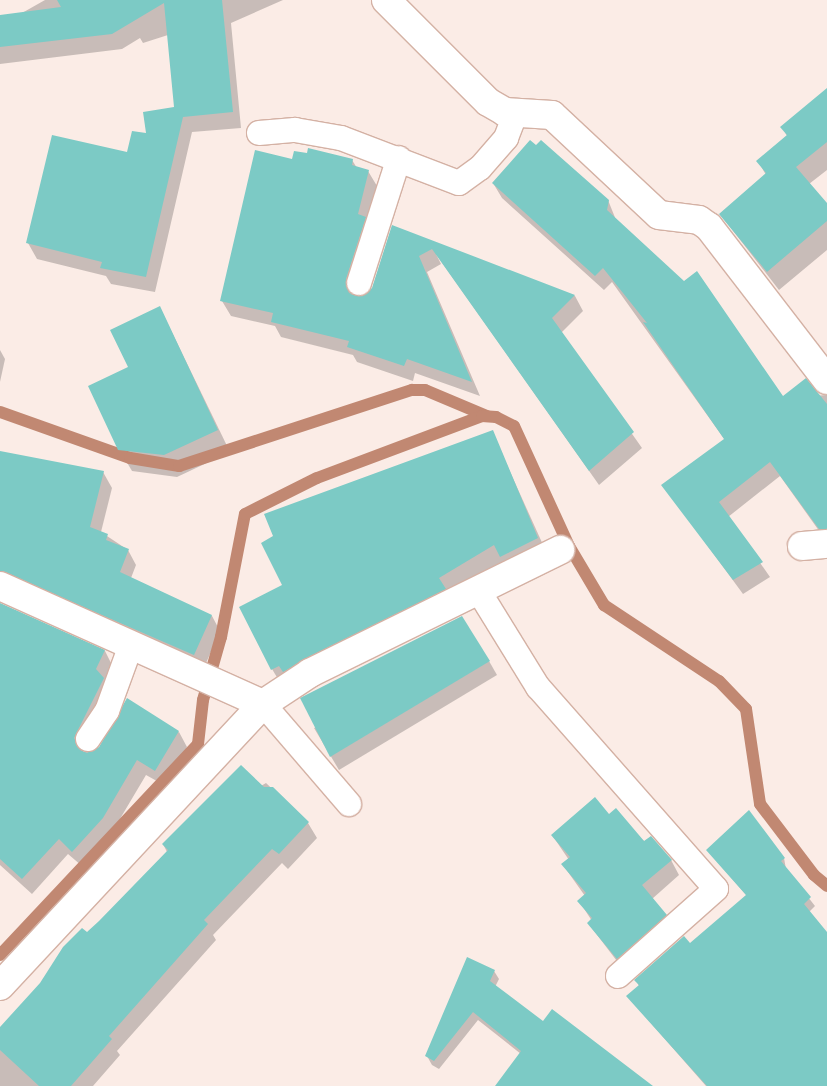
<!DOCTYPE html>
<style>
body{margin:0}
#map{position:relative;width:827px;height:1086px;overflow:hidden;background:#fbece6;font-family:"Asap Condensed",sans-serif}
div>[style]{position:absolute}
[style*='--x']{left:calc(var(--x)*1px);top:calc(var(--y)*1px);width:calc(var(--w)*1px);rotate:calc(var(--a)*1deg)}
.shadow>*{inset:0;background:#0003}
.stream>*{height:12px;margin:-6px;padding:0 6px;transform-origin:6px;border-radius:6px;background:#c18872}
.building>*{inset:0;background:#7ccac5}
.roads{filter:drop-shadow(1px 0 #d4b1a4) drop-shadow(-1px 0 #d4b1a4) drop-shadow(0 1px #d4b1a4) drop-shadow(0 -1px #d4b1a4)}
.service>*{height:24px;margin:-12px;padding:0 12px;transform-origin:12px;border-radius:12px;background:#fff}
.minor>*{height:28px;margin:-14px;padding:0 14px;transform-origin:14px;border-radius:14px;background:#fff}
span{translate:-50% -50%;white-space:nowrap;text-align:center;line-height:1.15;-webkit-text-stroke:4.5px #fdfdfd;paint-order:stroke}
</style>
<div id="map">
<div class="shadow">
<i style="clip-path:polygon(45px 0,283px 0,231px 23px,241px 128px,192px 132px,155px 292px,111px 284px,106px 276px,37px 259px,28px 243px,176px 108px,168px 35px,143px 43px,140px 38px,122px 49px,0 64px,0 16px,22px 13px)"></i>
<i style="clip-path:polygon(827px 114px,827px 170px,809px 184px,827px 205px,827px 250px,779px 290px,720px 214px,766px 175px,758px 161px,787px 136px,782px 127px)"></i>
<i style="clip-path:polygon(352px 160px,357px 168px,368px 171px,377px 186px,368px 224px,374px 233px,354px 296px,363px 298px,373px 288px,393px 227px,575px 296px,583px 311px,561px 333px,642px 448px,599px 485px,436px 254px,441px 264px,427px 272px,480px 396px,415px 373px,413px 381px,357px 362px,353px 355px,281px 337px,275px 326px,231px 316px,222px 301px,293px 161px)"></i>
<i style="clip-path:polygon(493px 183px,608px 200px,616px 220px,783px 398px,827px 395px,827px 542px,780px 476px,728px 517px,770px 577px,743px 594px,663px 485px,725px 440px,612px 282px,604px 290px,502px 198px)"></i>
<i style="clip-path:polygon(162px 312px,230px 452px,177px 477px,132px 471px,119px 449px,129px 367px)"></i>
<i style="clip-path:polygon(0 350px,5px 359px,0 382px)"></i>
<i style="clip-path:polygon(492px 432px,549px 558px,284px 689px,272px 669px,284px 586px)"></i>
<i style="clip-path:polygon(103px 472px,112px 488px,101px 532px,128px 550px,136px 565px,131px 578px,212px 616px,220px 631px,203px 670px,0 590px,0 500px)"></i>
<i style="clip-path:polygon(0 604px,105px 651px,113px 667px,112px 694px,83px 752px,179px 732px,187px 747px,164px 785px,146px 775px,111px 834px,82px 866px,68px 854px,32px 894px,0 865px)"></i>
<i style="clip-path:polygon(489px 661px,497px 675px,339px 770px,314px 728px)"></i>
<i style="clip-path:polygon(266px 783px,308px 823px,317px 838px,288px 869px,282px 863px,213px 935px,216px 940px,117px 1051px,120px 1055px,93px 1086px,0 1086px,0 1029px,167px 852px,163px 844px)"></i>
<i style="clip-path:polygon(609px 816px,671px 860px,679px 875px,652px 899px,674px 930px,626px 973px,588px 923px,592px 921px,579px 901px,585px 896px,563px 865px,569px 860px,552px 835px)"></i>
<i style="clip-path:polygon(707px 850px,784px 858px,786px 869px,815px 906px,809px 912px,827px 934px,827px 1086px,706px 1086px,628px 997px,639px 986px,636px 980px,690px 944px,747px 896px)"></i>
<i style="clip-path:polygon(494px 971px,499px 979px,495px 987px,544px 1023px,651px 1086px,496px 1086px,521px 1054px,478px 1020px,439px 1069px,432px 1065px,427px 1056px)"></i>
</div>
<div class="stream">
<i style="--x:0;--y:412;--w:138;--a:19.5"></i>
<i style="--x:130;--y:458;--w:50;--a:9.3"></i>
<i style="--x:179;--y:466;--w:245;--a:-18.1"></i>
<i style="--x:412;--y:390;--w:13;--a:0"></i>
<i style="--x:425;--y:390;--w:67;--a:22.8"></i>
<i style="--x:0;--y:955;--w:289;--a:-46.8"></i>
<i style="--x:198;--y:744;--w:44;--a:-83.5"></i>
<i style="--x:203;--y:700;--w:66;--a:-74.1"></i>
<i style="--x:221;--y:637;--w:125;--a:-79"></i>
<i style="--x:245;--y:514;--w:80;--a:-26.6"></i>
<i style="--x:317;--y:478;--w:176;--a:-20.6"></i>
<i style="--x:482;--y:416;--w:14;--a:4"></i>
<i style="--x:496;--y:417;--w:20;--a:27"></i>
<i style="--x:514;--y:426;--w:132;--a:65.4"></i>
<i style="--x:569;--y:546;--w:69;--a:59.3"></i>
<i style="--x:604;--y:605;--w:138;--a:33.5"></i>
<i style="--x:719;--y:681;--w:39;--a:46"></i>
<i style="--x:746;--y:709;--w:96;--a:81.6"></i>
<i style="--x:760;--y:804;--w:89;--a:52.7"></i>
<i style="--x:814;--y:875;--w:17;--a:40"></i>
</div>
<div class="building">
<i style="clip-path:polygon(57px 0,222px 0,233px 112px,183px 117px,146px 277px,100px 268px,102px 262px,26px 243px,52px 135px,127px 152px,132px 131px,146px 133px,143px 112px,174px 107px,164px 3px,112px 34px,0 47px,0 15px,61px 7px)"></i>
<i style="clip-path:polygon(827px 88px,827px 142px,796px 167px,827px 203px,827px 221px,767px 272px,719px 214px,766px 173px,756px 161px,787px 135px,780px 127px)"></i>
<i style="clip-path:polygon(530px 140px,536px 145px,541px 140px,609px 200px,607px 210px,684px 281px,697px 271px,783px 396px,806px 378px,827px 404px,827px 529px,819px 529px,770px 462px,719px 502px,763px 562px,733px 580px,661px 485px,724px 439px,643px 322px,647px 323px,603px 268px,595px 276px,492px 183px)"></i>
<i style="clip-path:polygon(308px 148px,353px 159px,352px 165px,369px 170px,358px 214px,366px 217px,346px 279px,349px 293px,362px 296px,372px 288px,392px 225px,575px 295px,552px 318px,634px 432px,589px 471px,432px 249px,419px 256px,472px 382px,407px 359px,404px 366px,347px 347px,349px 341px,271px 322px,273px 313px,220px 301px,255px 150px,292px 159px,294px 151px,307px 153px)"></i>
<i style="clip-path:polygon(160px 306px,218px 430px,164px 455px,118px 450px,88px 386px,128px 367px,110px 330px)"></i>
<i style="clip-path:polygon(493px 430px,538px 538px,500px 557px,494px 545px,439px 578px,446px 589px,283px 672px,279px 666px,271px 670px,239px 607px,282px 585px,261px 543px,273px 536px,264px 514px)"></i>
<i style="clip-path:polygon(0 451px,104px 471px,90px 527px,108px 534px,106px 540px,129px 549px,120px 572px,212px 615px,194px 655px,0 571px)"></i>
<i style="clip-path:polygon(0 603px,105px 650px,96px 669px,104px 678px,74px 738px,80px 750px,87px 753px,99px 747px,127px 698px,179px 731px,155px 771px,137px 760px,103px 818px,72px 852px,59px 839px,22px 879px,0 859px)"></i>
<i style="clip-path:polygon(462px 616px,490px 661px,330px 757px,300px 698px)"></i>
<i style="clip-path:polygon(241px 765px,264px 787px,273px 787px,309px 822px,279px 854px,272px 849px,204px 920px,208px 924px,109px 1036px,112px 1039px,71px 1086px,39px 1086px,0 1050px,0 1027px,40px 983px,63px 947px,82px 928px,87px 932px,99px 921px,168px 850px,162px 844px)"></i>
<i style="clip-path:polygon(595px 797px,609px 814px,616px 808px,644px 841px,651px 836px,672px 860px,642px 885px,667px 915px,617px 959px,587px 923px,592px 918px,577px 901px,586px 893px,561px 864px,570px 857px,551px 835px)"></i>
<i style="clip-path:polygon(749px 810px,785px 858px,781px 861px,811px 897px,804px 904px,827px 932px,827px 1086px,707px 1086px,626px 996px,639px 985px,634px 980px,684px 936px,690px 943px,746px 895px,706px 850px)"></i>
<i style="clip-path:polygon(467px 957px,495px 970px,490px 981px,543px 1021px,552px 1009px,653px 1086px,495px 1086px,521px 1051px,473px 1012px,434px 1061px,425px 1056px)"></i>
</div>
<div class="roads">
<div class="service">
<i style="--x:259;--y:133;--w:36;--a:-5"></i>
<i style="--x:295;--y:130;--w:47;--a:9.9"></i>
<i style="--x:341;--y:138;--w:126;--a:20.9"></i>
<i style="--x:459;--y:183;--w:26;--a:-36"></i>
<i style="--x:480;--y:168;--w:40;--a:-49"></i>
<i style="--x:506;--y:138;--w:28;--a:-69"></i>
<i style="--x:359;--y:283;--w:131;--a:-72.3"></i>
<i style="--x:478;--y:590;--w:114;--a:58.3"></i>
<i style="--x:538;--y:687;--w:269;--a:48.6"></i>
<i style="--x:716;--y:889;--w:131;--a:138.4"></i>
<i style="--x:263;--y:704;--w:132;--a:49.3"></i>
<i style="--x:88;--y:739;--w:34;--a:-56"></i>
<i style="--x:107;--y:711;--w:70;--a:-70"></i>
</div>
<div class="minor">
<i style="--x:386;--y:0;--w:144;--a:45"></i>
<i style="--x:488;--y:102;--w:20;--a:30"></i>
<i style="--x:505;--y:112;--w:47;--a:3.7"></i>
<i style="--x:552;--y:115;--w:146;--a:43.1"></i>
<i style="--x:659;--y:215;--w:40;--a:7.1"></i>
<i style="--x:699;--y:220;--w:12;--a:35"></i>
<i style="--x:709;--y:227;--w:193;--a:52.4"></i>
<i style="--x:802;--y:546;--w:25;--a:-5"></i>
<i style="--x:0;--y:586;--w:288;--a:24.2"></i>
<i style="--x:0;--y:986;--w:386;--a:-47"></i>
<i style="--x:263;--y:704;--w:56;--a:-33.4"></i>
<i style="--x:310;--y:673;--w:279;--a:-26.2"></i>
</div>
</div>
</div>
